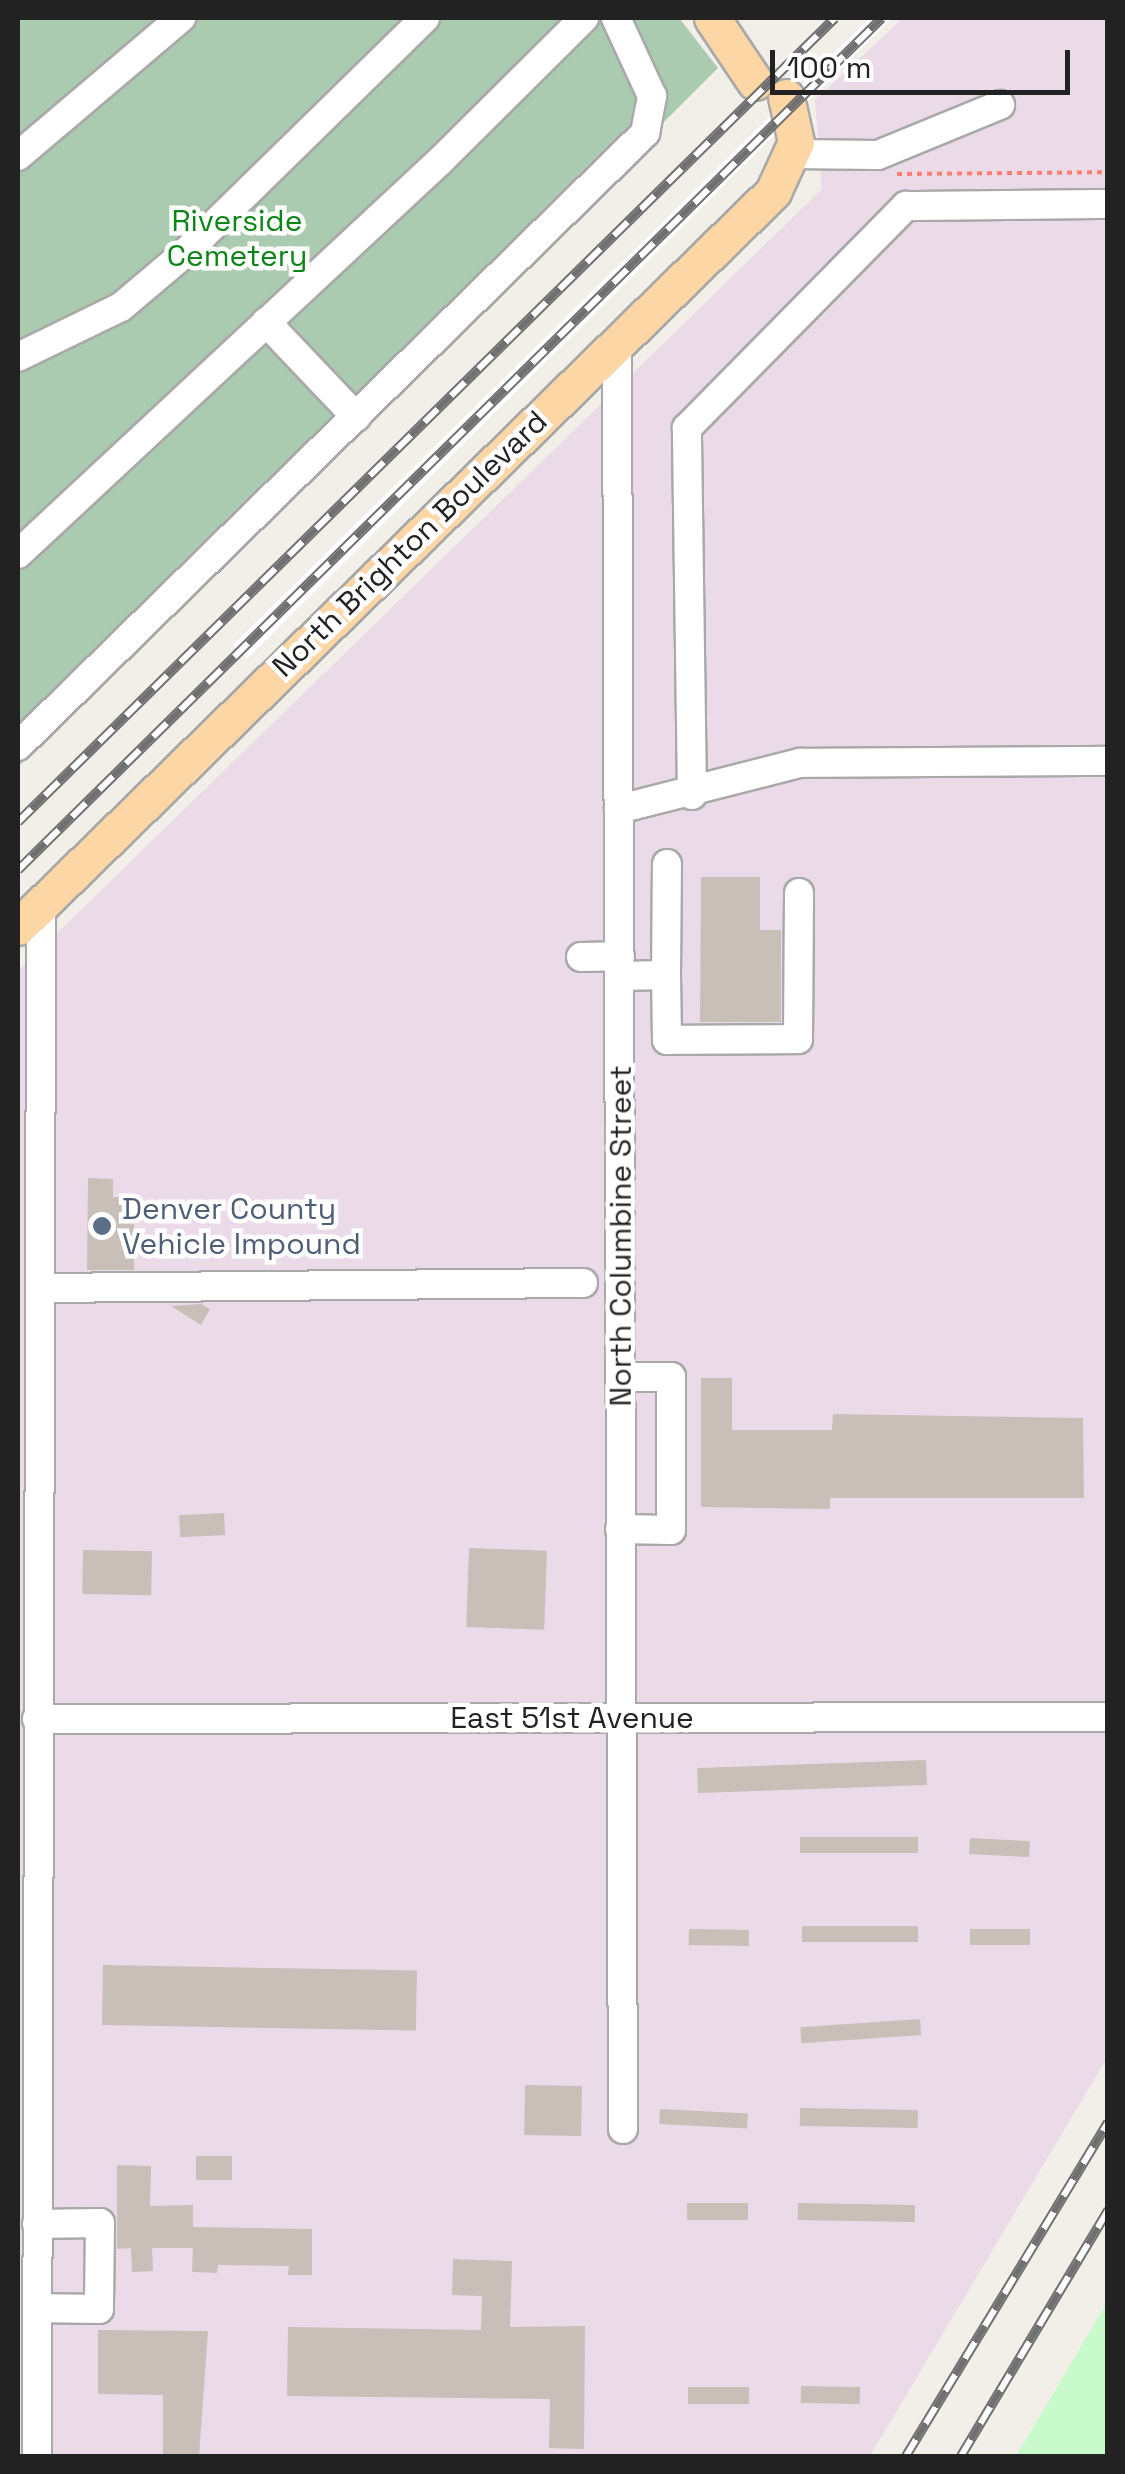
<!DOCTYPE html>
<style>
body{margin:0}
#map{position:relative;width:1125px;height:2474px;overflow:hidden;background:#f2efe9;font-family:"Space Grotesk",sans-serif}
div>[style]{position:absolute}
[style*='--x']{left:calc(var(--x)*1px);top:calc(var(--y)*1px);width:calc(var(--w)*1px);rotate:calc(var(--a)*1deg)}
.industrial>*{inset:0;background:#ebdbe8}
.cemetery>*{inset:0;background:#aacbaf}
.park>*{inset:0;background:#c8facc}
.pier>*{inset:0;background:#fff}
.building>*{inset:0;background:#c7bfb8;transform-origin:0 0}
.path>*{height:4px;margin-top:-2px;transform-origin:0;background:repeating-linear-gradient(90deg,#fa8072 0 5px,transparent 0 10px)}
.roads{filter:drop-shadow(2px 0 #a9a9a9) drop-shadow(-2px 0 #a9a9a9) drop-shadow(0 2px #a9a9a9) drop-shadow(0 -2px #a9a9a9)}
.minor>*{height:28px;margin:-14px;padding:0 14px;transform-origin:14px;border-radius:14px;background:#fff}
.major>*{height:35px;margin:-17.5px;padding:0 17.5px;transform-origin:17.5px;border-radius:17.5px;background:#fcd6a4}
.rail>*{height:10px;margin-top:-5px;transform-origin:0;background:repeating-linear-gradient(90deg,#fff 0 19px,#707070 0 38px);box-sizing:border-box;border-block:2px solid #707070}
.dots>*{width:28px;height:28px;translate:-50% -50%;box-sizing:border-box;border:5px solid #fff;border-radius:50%}
span{translate:-50% -50%;white-space:nowrap;text-align:center;line-height:1.15;-webkit-text-stroke:9px #fff;paint-order:stroke}
.park-label{font-size:30px;color:#0c8416}
.street-label{font-size:30px;color:#222}
.service-label{font-size:30px;color:#4e5e75}
.left{translate:0 -50%;text-align:left}
.frame{position:absolute;inset:0;border:20px solid #222;pointer-events:none}
.scale{position:absolute;left:770px;top:50px;width:300px;height:45px;box-sizing:border-box;border:5px solid #222;border-top:0;padding-left:12px;font-size:30px;line-height:35px;white-space:nowrap;color:#222;-webkit-text-stroke:8px #fff;paint-order:stroke}
</style>
<div id="map">
<div class="industrial">
<i style="clip-path:polygon(903px 18px,1107px 18px,1107px 2058px,870px 2456px,18px 2456px,18px 971px,822px 189px,815px 100px)"></i>
</div>
<div class="cemetery">
<i style="clip-path:polygon(18px 18px,679px 18px,718px 68px,18px 767px)"></i>
</div>
<div class="park">
<i style="clip-path:polygon(1105px 2306px,1107px 2456px,1016px 2456px)"></i>
</div>
<div class="pier">
<i style="clip-path:polygon(870px 18px,892px 18px,247px 659px,233px 645px)"></i>
</div>
<div class="building">
<i style="clip-path:polygon(701px 877px,760px 877px,760px 930px,781px 930px,781px 1022px,700px 1022px)"></i>
<i style="clip-path:polygon(88px 1178px,113px 1179px,113px 1197px,134px 1197px,134px 1270px,87px 1270px)"></i>
<i style="clip-path:polygon(201px 1304px,210px 1309px,201px 1325px,171px 1306px)"></i>
<i style="clip-path:polygon(701px 1378px,732px 1378px,732px 1430px,832px 1430px,833px 1414px,1083px 1418px,1084px 1498px,830px 1498px,830px 1509px,701px 1507px)"></i>
<i style="left:224px;top:1513px;width:22px;height:45px;rotate:87deg"></i>
<i style="left:469px;top:1548px;width:78px;height:79px;rotate:2deg"></i>
<i style="left:83px;top:1550px;width:69px;height:44px;rotate:1deg"></i>
<i style="left:926px;top:1760px;width:25px;height:229px;rotate:88deg"></i>
<i style="left:800px;top:1837px;width:118px;height:16px"></i>
<i style="left:970px;top:1838px;width:60px;height:16px;rotate:3deg"></i>
<i style="left:918px;top:1926px;width:16px;height:116px;rotate:90deg"></i>
<i style="left:689px;top:1929px;width:60px;height:16px;rotate:1deg"></i>
<i style="left:970px;top:1929px;width:60px;height:16px"></i>
<i style="left:103px;top:1965px;width:314px;height:60px;rotate:1deg"></i>
<i style="left:920px;top:2019px;width:16px;height:120px;rotate:86deg"></i>
<i style="left:525px;top:2085px;width:57px;height:50px;rotate:1deg"></i>
<i style="left:800px;top:2108px;width:118px;height:18px;rotate:1deg"></i>
<i style="left:660px;top:2109px;width:88px;height:15px;rotate:3deg"></i>
<i style="left:196px;top:2156px;width:36px;height:24px"></i>
<i style="clip-path:polygon(117px 2165px,151px 2166px,150px 2206px,193px 2205px,193px 2227px,312px 2229px,312px 2275px,288px 2275px,289px 2266px,218px 2265px,217px 2273px,192px 2272px,193px 2248px,152px 2248px,153px 2271px,132px 2272px,131px 2248px,117px 2249px)"></i>
<i style="left:687px;top:2203px;width:61px;height:17px"></i>
<i style="left:798px;top:2203px;width:117px;height:17px;rotate:1deg"></i>
<i style="clip-path:polygon(453px 2259px,512px 2261px,510px 2327px,585px 2326px,584px 2449px,549px 2448px,550px 2399px,287px 2396px,288px 2327px,481px 2330px,482px 2296px,452px 2295px)"></i>
<i style="clip-path:polygon(98px 2330px,208px 2331px,199px 2456px,163px 2456px,163px 2395px,98px 2394px)"></i>
<i style="left:801px;top:2386px;width:59px;height:17px;rotate:1deg"></i>
<i style="left:688px;top:2387px;width:61px;height:17px"></i>
</div>
<div class="path">
<i style="--x:897;--y:174;--w:211;--a:-0.5"></i>
</div>
<div class="roads">
<div class="minor">
<i style="--x:794;--y:154;--w:84;--a:0.7"></i>
<i style="--x:878;--y:155;--w:132;--a:-22.3"></i>
<i style="--x:18;--y:156;--w:214;--a:-40.3"></i>
<i style="--x:266;--y:322;--w:131;--a:46.5"></i>
<i style="--x:617;--y:343;--w:1786;--a:89.81"></i>
<i style="--x:18;--y:357;--w:114;--a:-25.9"></i>
<i style="--x:121;--y:307;--w:84;--a:-40.2"></i>
<i style="--x:185;--y:253;--w:336;--a:-44.4"></i>
<i style="--x:18;--y:554;--w:577;--a:-42.96"></i>
<i style="--x:440;--y:161;--w:203;--a:-44.8"></i>
<i style="--x:18;--y:746;--w:877;--a:-44.35"></i>
<i style="--x:645;--y:133;--w:38;--a:-79"></i>
<i style="--x:652;--y:96;--w:86;--a:-114.8"></i>
<i style="--x:692;--y:795;--w:367;--a:-90.8"></i>
<i style="--x:687;--y:428;--w:312;--a:-45.4"></i>
<i style="--x:906;--y:206;--w:202;--a:-0.6"></i>
<i style="--x:619;--y:809;--w:187;--a:-14.3"></i>
<i style="--x:800;--y:763;--w:308;--a:-0.4"></i>
<i style="--x:581;--y:957;--w:39;--a:-1"></i>
<i style="--x:666;--y:975;--w:65;--a:89.1"></i>
<i style="--x:667;--y:1040;--w:131;--a:-0.4"></i>
<i style="--x:798;--y:1039;--w:146;--a:-89.6"></i>
<i style="--x:620;--y:976;--w:46;--a:-1.2"></i>
<i style="--x:666;--y:975;--w:111;--a:-89.5"></i>
<i style="--x:40;--y:1288;--w:543;--a:-0.53"></i>
<i style="--x:620;--y:1529;--w:51;--a:1.1"></i>
<i style="--x:671;--y:1530;--w:153;--a:-90"></i>
<i style="--x:671;--y:1377;--w:49;--a:180"></i>
<i style="--x:37;--y:1719;--w:1071;--a:-0.11"></i>
<i style="--x:37;--y:2224;--w:63;--a:-0.9"></i>
<i style="--x:100;--y:2223;--w:86;--a:90.7"></i>
<i style="--x:99;--y:2309;--w:62;--a:-179.1"></i>
<i style="--x:37;--y:2456;--w:1552;--a:-89.85"></i>
</div>
<div class="major">
<i style="--x:712;--y:18;--w:77;--a:56.1"></i>
<i style="--x:18;--y:927;--w:1054;--a:-44.23"></i>
<i style="--x:773;--y:192;--w:55;--a:-65.3"></i>
<i style="--x:796;--y:142;--w:46;--a:-102.5"></i>
</div>
</div>
<div class="rail">
<i style="--x:18;--y:822;--w:1146;--a:-44.54"></i>
<i style="--x:18;--y:870;--w:1213;--a:-44.6"></i>
<i style="--x:906;--y:2456;--w:390;--a:-58.8"></i>
<i style="--x:961;--y:2456;--w:287;--a:-59.1"></i>
</div>
<div class="dots">
<i style="left:102px;top:1226px;background:#5c6f8a"></i>
</div>
<div class="park-label">
<span style="left:237px;top:238px">Riverside<br>Cemetery</span>
</div>
<div class="street-label">
<span style="left:410px;top:544px;rotate:-44deg">North Brighton Boulevard</span>
<span style="left:621px;top:1236px;rotate:-90deg">North Columbine Street</span>
<span style="left:572px;top:1718px">East 51st Avenue</span>
</div>
<div class="service-label">
<span class="left" style="left:122px;top:1226px">Denver County<br>Vehicle Impound</span>
</div>
<div class="frame"></div>
<div class="scale">100 m</div>
</div>
